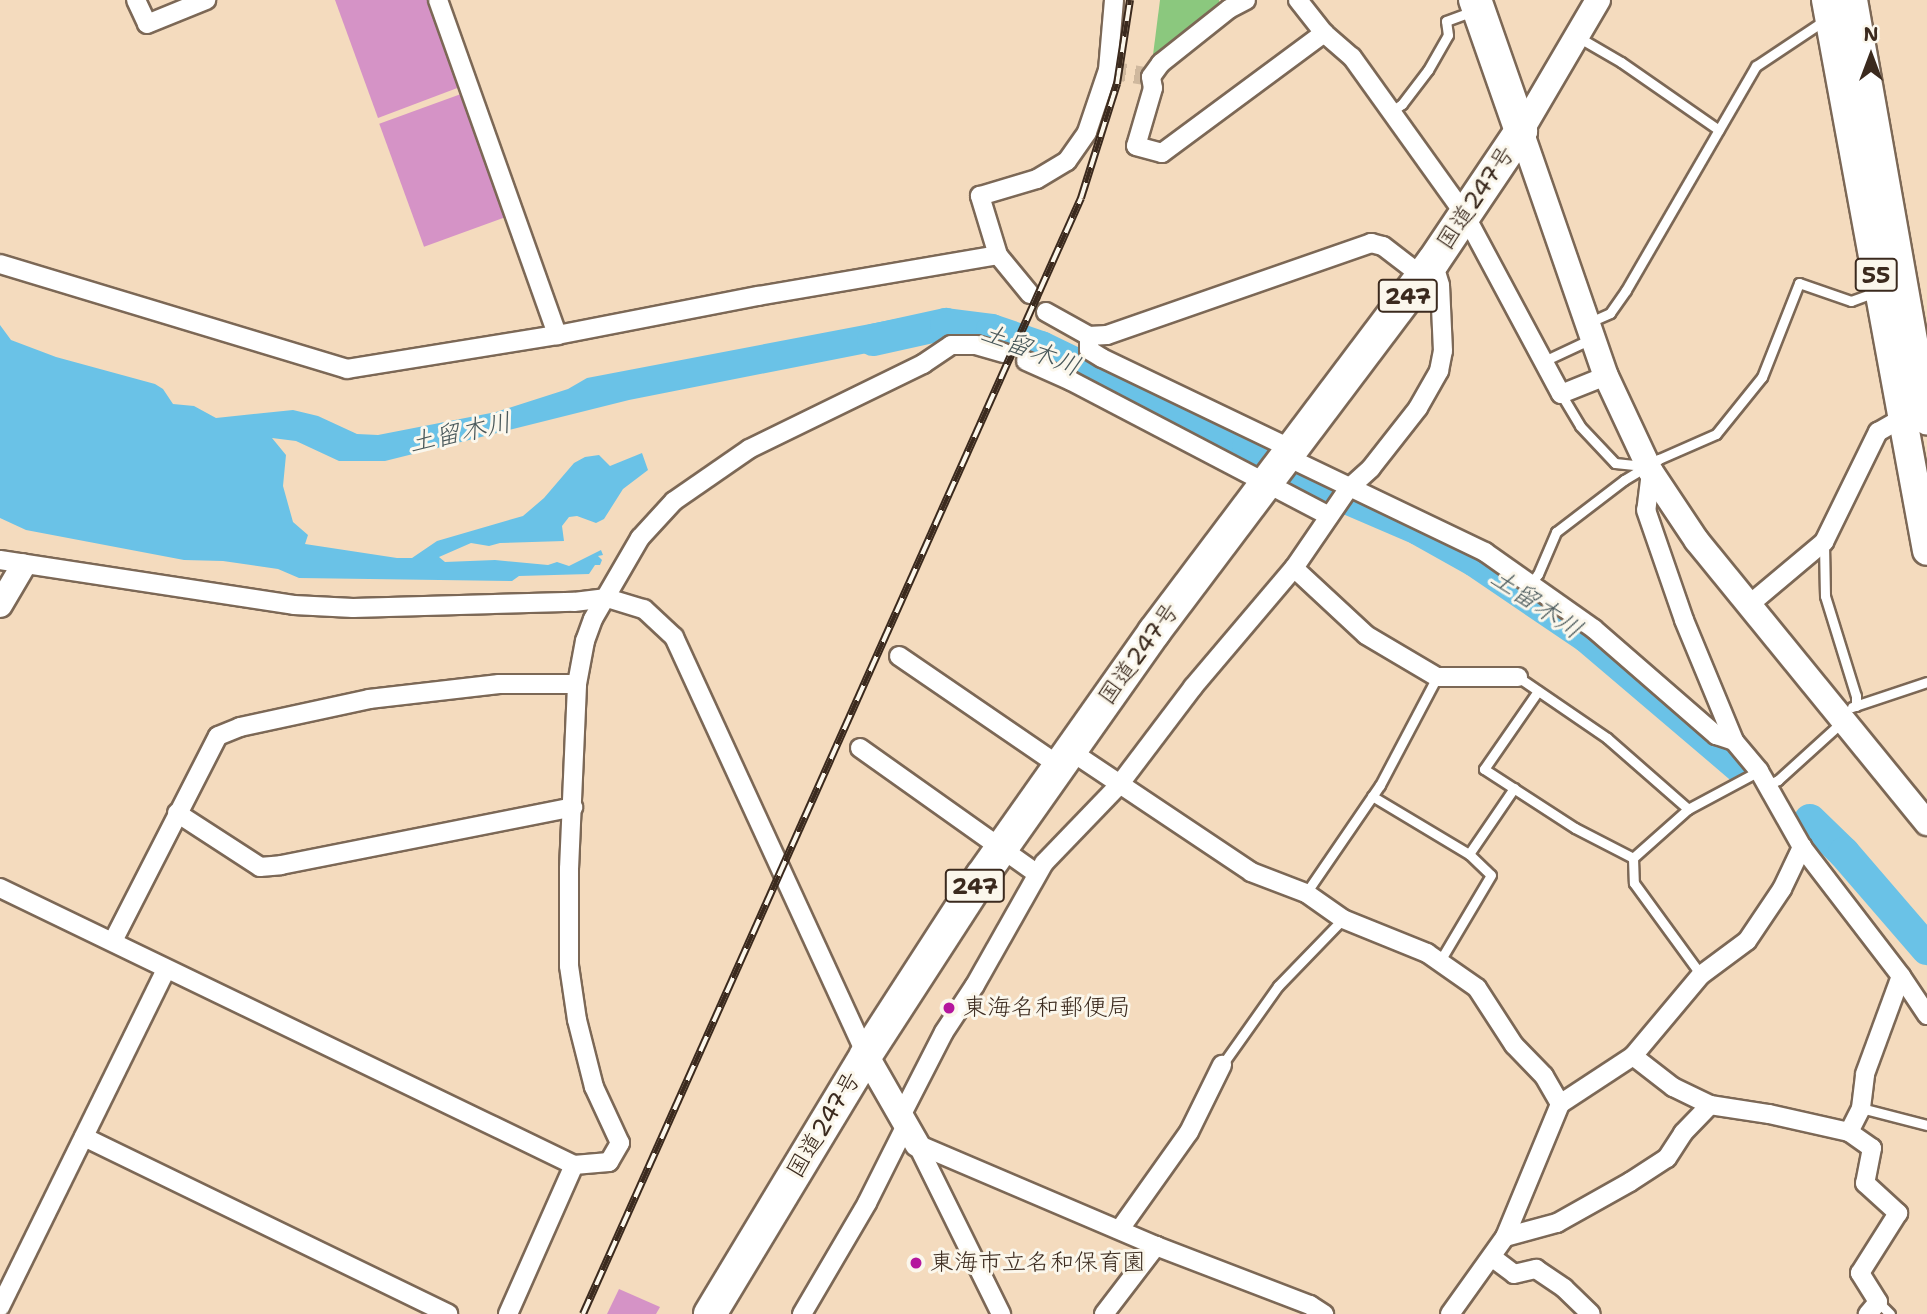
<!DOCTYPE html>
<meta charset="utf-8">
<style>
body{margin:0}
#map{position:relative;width:1927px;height:1314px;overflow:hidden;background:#f4dbbe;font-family:"Shantell Sans","Klee One",sans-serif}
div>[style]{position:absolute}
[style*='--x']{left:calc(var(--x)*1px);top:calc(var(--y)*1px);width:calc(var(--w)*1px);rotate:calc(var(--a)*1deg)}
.green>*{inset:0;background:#8bc87e}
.water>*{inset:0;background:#6ac2e7}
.river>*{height:32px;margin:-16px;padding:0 16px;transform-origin:16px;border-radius:16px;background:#6ac2e7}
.building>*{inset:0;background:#d593c6;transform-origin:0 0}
.street-tunnel>*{height:18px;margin-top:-9px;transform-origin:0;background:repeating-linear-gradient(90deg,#cfb89e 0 18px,transparent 0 27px)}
.roads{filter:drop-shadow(2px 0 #7c6856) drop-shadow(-2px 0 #7c6856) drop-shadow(0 2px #7c6856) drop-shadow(0 -2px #7c6856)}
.lane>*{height:9px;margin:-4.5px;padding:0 4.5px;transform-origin:4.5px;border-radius:4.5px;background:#fff}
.street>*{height:18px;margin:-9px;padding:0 9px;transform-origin:9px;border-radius:9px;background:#fff}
.secondary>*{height:24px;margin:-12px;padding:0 12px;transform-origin:12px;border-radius:12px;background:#fff}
.primary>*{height:28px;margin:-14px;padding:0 14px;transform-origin:14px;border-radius:14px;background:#fff}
.highway>*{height:32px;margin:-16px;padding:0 16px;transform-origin:16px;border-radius:16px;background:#fff}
.rail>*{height:8px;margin-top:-4px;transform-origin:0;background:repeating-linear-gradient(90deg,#fbf7ec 0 16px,#3b2a1e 0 32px);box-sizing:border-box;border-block:2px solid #3b2a1e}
.dots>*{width:19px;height:19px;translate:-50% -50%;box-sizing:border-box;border:4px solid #fbf7ec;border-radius:50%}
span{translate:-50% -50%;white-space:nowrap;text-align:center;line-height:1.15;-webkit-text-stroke:6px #fbf7ec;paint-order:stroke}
.shield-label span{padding:2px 5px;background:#fbf7ec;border:2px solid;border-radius:5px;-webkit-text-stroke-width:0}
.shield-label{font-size:23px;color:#3b2a1e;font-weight:700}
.street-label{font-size:24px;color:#3b2a1e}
.poi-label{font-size:24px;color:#3b2a1e}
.left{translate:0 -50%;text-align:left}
.water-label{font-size:26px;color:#49585a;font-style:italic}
.north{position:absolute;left:1836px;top:21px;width:70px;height:70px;-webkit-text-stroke:5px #fbf7ec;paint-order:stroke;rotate:0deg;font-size:19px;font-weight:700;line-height:28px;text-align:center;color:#3b2a1e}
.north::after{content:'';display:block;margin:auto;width:24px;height:32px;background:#3b2a1e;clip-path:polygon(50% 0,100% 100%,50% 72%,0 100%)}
</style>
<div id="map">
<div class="green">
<i style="clip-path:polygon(1160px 0,1219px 0,1220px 3px,1198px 25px,1153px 55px)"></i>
</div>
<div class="water">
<i style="clip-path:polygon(912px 316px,918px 343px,629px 400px,385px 461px,339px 461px,296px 441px,272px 438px,286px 455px,283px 486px,293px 522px,308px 535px,305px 544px,397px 558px,412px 558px,437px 541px,523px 516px,544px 498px,574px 463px,585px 457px,599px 455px,610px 466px,642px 453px,648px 470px,623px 489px,604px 519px,596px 523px,577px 516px,569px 517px,562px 526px,564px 541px,500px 543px,489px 546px,471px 543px,439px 557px,445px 562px,495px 560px,548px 565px,557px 562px,569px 566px,601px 550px,603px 555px,598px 556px,602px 560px,600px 565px,595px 565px,589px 574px,519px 576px,512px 581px,299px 578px,278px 569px,223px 561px,184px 560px,26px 530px,0 518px,0 325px,11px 340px,56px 357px,155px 384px,163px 389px,173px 404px,194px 406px,216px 418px,293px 410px,318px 416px,357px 434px,378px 435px,496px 412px,568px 389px,587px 378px)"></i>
</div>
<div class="river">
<i style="--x:873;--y:340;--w:75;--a:-12.4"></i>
<i style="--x:946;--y:324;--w:46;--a:7.4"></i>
<i style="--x:992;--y:330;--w:52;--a:19.1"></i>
<i style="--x:1041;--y:347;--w:230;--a:25.8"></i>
<i style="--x:1248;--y:447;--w:48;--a:33"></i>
<i style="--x:1288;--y:473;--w:142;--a:23.3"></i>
<i style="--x:1418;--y:529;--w:65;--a:29.3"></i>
<i style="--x:1475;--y:561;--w:135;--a:34.2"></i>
<i style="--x:1587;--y:637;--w:204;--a:40.4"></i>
<i style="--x:1810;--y:820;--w:47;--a:44.1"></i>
<i style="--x:1844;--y:853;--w:127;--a:49.2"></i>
</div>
<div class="building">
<i style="clip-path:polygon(335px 0,428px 0,460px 87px,378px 118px)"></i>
<i style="left:461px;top:94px;width:131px;height:87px;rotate:70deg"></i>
<i style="clip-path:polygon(619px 1289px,660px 1307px,656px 1314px,607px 1314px)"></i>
</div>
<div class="street-tunnel">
<i style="--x:1108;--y:70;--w:44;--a:9.2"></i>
</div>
<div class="roads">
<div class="lane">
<i style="--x:1578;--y:37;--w:50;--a:30.2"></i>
<i style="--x:1621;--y:62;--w:119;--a:34.8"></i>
<i style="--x:1392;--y:111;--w:12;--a:-35"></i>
<i style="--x:1402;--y:104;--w:43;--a:-52.6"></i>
<i style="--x:1428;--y:70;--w:40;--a:-60.3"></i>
<i style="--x:1448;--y:35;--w:14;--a:-98"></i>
<i style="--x:1446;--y:21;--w:29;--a:-20"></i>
<i style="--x:1590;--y:322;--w:22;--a:-24"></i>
<i style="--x:1610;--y:313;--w:28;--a:-55"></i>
<i style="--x:1626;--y:290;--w:259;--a:-59.9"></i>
<i style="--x:1756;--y:66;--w:83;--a:-33.7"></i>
<i style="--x:1544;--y:361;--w:54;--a:-25.1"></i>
<i style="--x:1561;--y:394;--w:37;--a:59"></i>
<i style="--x:1580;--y:426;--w:51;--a:46.6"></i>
<i style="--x:1615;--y:463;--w:31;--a:6"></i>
<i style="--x:1824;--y:544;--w:52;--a:88.9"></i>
<i style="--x:1825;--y:596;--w:105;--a:72.8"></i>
<i style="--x:1856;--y:696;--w:10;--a:90"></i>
<i style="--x:1531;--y:583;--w:11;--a:-52"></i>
<i style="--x:1538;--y:574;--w:46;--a:-66.8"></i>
<i style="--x:1556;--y:532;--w:86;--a:-37.4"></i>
<i style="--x:1624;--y:480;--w:41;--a:-31"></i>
<i style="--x:1659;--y:459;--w:62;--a:-23.7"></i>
<i style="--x:1716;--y:434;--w:73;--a:-51.1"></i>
<i style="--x:1762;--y:377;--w:101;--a:-68.5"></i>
<i style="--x:1799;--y:283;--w:55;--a:19.1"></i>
<i style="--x:1851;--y:301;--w:15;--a:-20"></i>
<i style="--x:1518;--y:677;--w:108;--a:34.4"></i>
<i style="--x:1607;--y:738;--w:108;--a:41.2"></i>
<i style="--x:1688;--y:809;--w:74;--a:138.3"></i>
<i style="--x:1633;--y:858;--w:25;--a:88"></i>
<i style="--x:1634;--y:883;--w:114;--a:53.9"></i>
<i style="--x:1538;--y:691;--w:95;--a:124.7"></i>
<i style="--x:1484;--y:769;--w:108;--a:33"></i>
<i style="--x:1575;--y:828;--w:65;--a:27.3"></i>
<i style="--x:1852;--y:707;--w:79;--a:-18.4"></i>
<i style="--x:1767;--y:785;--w:12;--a:-24"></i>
<i style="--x:1778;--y:780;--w:88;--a:-42.2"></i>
<i style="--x:1372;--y:796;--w:113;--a:30.9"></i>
<i style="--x:1469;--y:854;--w:30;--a:44"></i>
<i style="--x:1491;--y:875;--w:100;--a:120.7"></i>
<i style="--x:1688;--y:809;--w:81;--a:-28.2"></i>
<i style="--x:1469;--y:854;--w:80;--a:-55.7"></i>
<i style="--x:1306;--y:893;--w:131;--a:-55.6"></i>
<i style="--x:1380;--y:785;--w:122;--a:-62.2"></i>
<i style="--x:1222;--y:1065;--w:97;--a:-54.7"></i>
<i style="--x:1278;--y:986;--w:93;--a:-45.9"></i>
<i style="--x:1861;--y:1108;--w:68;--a:14.4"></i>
<i style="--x:1878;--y:1302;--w:17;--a:45"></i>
</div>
<div class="street">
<i style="--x:136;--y:0;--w:26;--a:65"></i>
<i style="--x:147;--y:24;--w:64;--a:-22.1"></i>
<i style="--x:438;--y:0;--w:356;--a:70.4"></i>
<i style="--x:1246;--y:0;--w:19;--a:152"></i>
<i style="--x:1229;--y:9;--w:87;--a:141.5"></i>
<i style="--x:1161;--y:63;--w:17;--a:126"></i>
<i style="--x:1151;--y:77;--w:11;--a:80"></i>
<i style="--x:1153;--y:88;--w:60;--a:106.3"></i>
<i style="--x:1136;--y:146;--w:27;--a:15"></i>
<i style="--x:1162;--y:153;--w:202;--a:-36.5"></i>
<i style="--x:1298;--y:0;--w:42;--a:51.8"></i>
<i style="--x:1324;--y:33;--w:37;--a:41"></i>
<i style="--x:1352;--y:57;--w:194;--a:54.4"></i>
<i style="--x:1465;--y:215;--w:203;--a:61.8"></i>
<i style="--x:1561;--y:394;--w:48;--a:-21.8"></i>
<i style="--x:0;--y:264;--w:363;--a:16.8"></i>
<i style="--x:347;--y:369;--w:213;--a:-9.2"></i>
<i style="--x:557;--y:335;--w:205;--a:-11"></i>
<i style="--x:758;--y:296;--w:243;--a:-9.7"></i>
<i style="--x:1030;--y:294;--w:50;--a:-129.4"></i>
<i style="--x:998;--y:255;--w:62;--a:-107"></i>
<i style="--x:980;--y:196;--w:59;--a:-16.6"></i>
<i style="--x:1037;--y:179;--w:35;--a:-31"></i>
<i style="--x:1067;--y:161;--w:35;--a:-55"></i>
<i style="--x:1087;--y:132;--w:65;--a:-71.3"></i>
<i style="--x:1108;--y:70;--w:70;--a:-85.1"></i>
<i style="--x:1046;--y:312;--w:49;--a:29.2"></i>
<i style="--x:1089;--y:336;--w:18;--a:-3"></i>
<i style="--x:1107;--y:335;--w:280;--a:-19.2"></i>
<i style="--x:1371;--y:243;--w:12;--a:14"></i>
<i style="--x:1383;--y:246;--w:49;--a:37.6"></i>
<i style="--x:1089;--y:336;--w:14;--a:90"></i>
<i style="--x:1089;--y:350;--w:15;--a:32"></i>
<i style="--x:1102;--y:358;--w:213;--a:25.6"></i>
<i style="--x:1026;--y:361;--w:49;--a:24"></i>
<i style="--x:1071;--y:381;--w:291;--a:27.6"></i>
<i style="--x:1287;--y:457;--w:220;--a:25.6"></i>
<i style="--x:1485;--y:552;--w:133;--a:35.2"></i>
<i style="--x:1594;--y:629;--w:162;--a:41"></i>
<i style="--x:1716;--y:735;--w:19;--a:18"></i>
<i style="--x:1651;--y:472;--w:38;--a:97"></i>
<i style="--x:1646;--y:510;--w:116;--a:70.9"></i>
<i style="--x:1684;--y:620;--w:131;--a:67.5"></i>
<i style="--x:1734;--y:741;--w:39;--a:50"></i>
<i style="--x:1759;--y:771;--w:87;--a:60.5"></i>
<i style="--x:1802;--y:847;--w:163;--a:52.5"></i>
<i style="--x:1901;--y:976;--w:47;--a:56.3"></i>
<i style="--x:0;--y:560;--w:297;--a:8.7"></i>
<i style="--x:294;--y:605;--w:59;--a:2.9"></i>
<i style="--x:353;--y:608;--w:221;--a:-1.6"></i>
<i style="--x:574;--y:602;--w:33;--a:-7"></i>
<i style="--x:607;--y:598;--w:39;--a:17"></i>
<i style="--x:644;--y:609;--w:41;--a:43"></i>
<i style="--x:674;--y:637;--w:460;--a:65.3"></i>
<i style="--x:1294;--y:568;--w:98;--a:42.9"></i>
<i style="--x:1366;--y:635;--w:82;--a:30.6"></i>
<i style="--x:1437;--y:677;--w:81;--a:0"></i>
<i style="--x:1750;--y:604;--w:97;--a:-40"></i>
<i style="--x:1824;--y:542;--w:123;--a:-63.9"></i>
<i style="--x:1878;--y:432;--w:28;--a:-30"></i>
<i style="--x:1902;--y:418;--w:9;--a:-77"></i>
<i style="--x:899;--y:656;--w:193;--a:34.4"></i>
<i style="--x:860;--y:748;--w:217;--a:35.4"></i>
<i style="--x:1069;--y:750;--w:219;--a:33.8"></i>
<i style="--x:1251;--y:872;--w:59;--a:20.9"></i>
<i style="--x:1306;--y:893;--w:45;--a:35.1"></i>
<i style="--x:1343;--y:919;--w:91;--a:22"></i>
<i style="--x:1427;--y:953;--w:61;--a:35"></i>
<i style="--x:1477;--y:988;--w:68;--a:57"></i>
<i style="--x:1514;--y:1045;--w:43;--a:45.9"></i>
<i style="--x:1544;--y:1076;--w:32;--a:60"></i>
<i style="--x:177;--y:813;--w:99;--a:33"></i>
<i style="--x:260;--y:867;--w:21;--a:-5"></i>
<i style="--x:281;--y:865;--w:298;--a:-11.2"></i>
<i style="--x:0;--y:888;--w:637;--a:25.76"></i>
<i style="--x:574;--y:1165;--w:35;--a:-5"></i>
<i style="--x:609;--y:1162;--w:22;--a:-60"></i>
<i style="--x:620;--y:1143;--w:62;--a:-114.9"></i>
<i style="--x:594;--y:1087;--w:69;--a:-104.2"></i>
<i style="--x:577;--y:1020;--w:55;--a:-98.4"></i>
<i style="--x:569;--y:966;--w:97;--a:-90"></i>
<i style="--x:569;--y:869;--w:185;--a:-87.5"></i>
<i style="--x:577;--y:684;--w:44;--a:-79.5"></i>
<i style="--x:585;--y:641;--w:23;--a:-70"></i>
<i style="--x:593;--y:619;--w:94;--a:-59.9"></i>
<i style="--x:640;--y:538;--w:50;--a:-47.4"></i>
<i style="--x:674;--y:501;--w:91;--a:-34.7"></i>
<i style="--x:749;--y:449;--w:194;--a:-26"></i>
<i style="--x:923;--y:364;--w:34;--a:-34"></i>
<i style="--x:951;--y:345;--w:25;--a:0"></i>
<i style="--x:976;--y:345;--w:29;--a:16"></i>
<i style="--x:113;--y:941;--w:230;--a:-62.9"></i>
<i style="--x:218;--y:736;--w:24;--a:-22"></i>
<i style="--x:240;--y:727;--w:132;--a:-12.2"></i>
<i style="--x:369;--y:699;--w:131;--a:-6.6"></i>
<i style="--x:499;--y:684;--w:78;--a:0"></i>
<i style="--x:1633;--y:1056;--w:51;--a:37.8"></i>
<i style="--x:1673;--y:1087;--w:41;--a:25.9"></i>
<i style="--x:901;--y:1116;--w:94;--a:-62.9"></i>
<i style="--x:944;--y:1032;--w:56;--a:-56.6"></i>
<i style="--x:975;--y:985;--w:140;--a:-60.5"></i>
<i style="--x:1044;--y:863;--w:108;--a:-46.1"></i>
<i style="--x:1119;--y:785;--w:123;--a:-52.9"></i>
<i style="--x:1193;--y:687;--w:156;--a:-49.7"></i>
<i style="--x:1294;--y:568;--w:96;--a:-55.6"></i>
<i style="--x:1348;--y:489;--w:31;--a:-42"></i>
<i style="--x:1371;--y:468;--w:76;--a:-51.9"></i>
<i style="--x:1418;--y:408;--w:43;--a:-60.4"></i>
<i style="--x:1439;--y:371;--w:20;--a:-79"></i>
<i style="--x:1443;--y:351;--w:66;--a:-92.6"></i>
<i style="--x:1440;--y:285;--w:24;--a:-107"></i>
<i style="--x:1849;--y:1132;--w:28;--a:35"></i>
<i style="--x:1872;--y:1148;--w:36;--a:101"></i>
<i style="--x:1865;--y:1183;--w:45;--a:42.3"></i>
<i style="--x:1898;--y:1213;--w:71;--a:122.3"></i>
<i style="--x:1860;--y:1273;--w:34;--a:58"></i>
<i style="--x:1878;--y:1302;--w:16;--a:130"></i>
<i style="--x:84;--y:1137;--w:405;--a:25.9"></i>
<i style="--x:917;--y:1144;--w:260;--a:23.1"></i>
<i style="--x:1156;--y:1246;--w:165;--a:21"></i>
<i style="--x:1310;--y:1305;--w:17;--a:33"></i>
<i style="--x:917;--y:1144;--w:190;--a:63.7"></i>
<i style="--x:1120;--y:1229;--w:119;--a:-54.6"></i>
<i style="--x:1189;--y:1132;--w:75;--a:-63.8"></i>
<i style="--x:1505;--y:1237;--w:54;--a:-15.1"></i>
<i style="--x:1557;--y:1223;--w:84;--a:-29.3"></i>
<i style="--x:1630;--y:1182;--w:44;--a:-33"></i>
<i style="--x:1667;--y:1158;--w:30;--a:-57"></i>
<i style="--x:1683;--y:1133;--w:39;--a:-46"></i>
<i style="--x:1710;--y:1105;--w:60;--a:8.7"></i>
<i style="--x:1769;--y:1114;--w:82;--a:12.7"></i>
<i style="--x:1849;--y:1132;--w:27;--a:-63"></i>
<i style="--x:1861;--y:1108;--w:34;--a:-83"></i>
<i style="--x:1865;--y:1074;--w:104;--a:-69.8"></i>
<i style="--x:1493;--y:1258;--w:26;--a:37"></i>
<i style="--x:1514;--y:1274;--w:23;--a:-13"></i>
<i style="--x:1536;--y:1269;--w:34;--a:34"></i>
<i style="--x:1564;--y:1288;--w:37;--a:44"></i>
<i style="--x:0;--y:1307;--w:376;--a:-63.8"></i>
<i style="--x:508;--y:1314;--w:163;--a:-66.1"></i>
<i style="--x:802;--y:1314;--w:129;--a:-59.6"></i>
<i style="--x:867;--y:1203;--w:87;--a:-63.4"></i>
<i style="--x:1104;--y:1314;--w:86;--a:-52.6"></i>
<i style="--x:1450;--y:1314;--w:95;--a:-54.5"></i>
<i style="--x:1505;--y:1237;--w:144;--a:-67.5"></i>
<i style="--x:1560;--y:1104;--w:87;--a:-33.3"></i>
<i style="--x:1633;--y:1056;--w:106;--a:-50"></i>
<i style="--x:1701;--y:975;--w:57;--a:-36.5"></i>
<i style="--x:1747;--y:941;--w:63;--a:-56.1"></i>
<i style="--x:1782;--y:889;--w:47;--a:-64.5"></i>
</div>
<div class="secondary">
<i style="--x:1598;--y:0;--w:152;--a:120.4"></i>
<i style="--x:1521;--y:131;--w:259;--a:70.9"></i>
<i style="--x:1606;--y:376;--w:106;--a:64.9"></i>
<i style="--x:1651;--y:472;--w:83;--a:56.3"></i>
<i style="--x:1697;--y:541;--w:364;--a:50.8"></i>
<i style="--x:0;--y:605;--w:45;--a:-59.5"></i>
<i style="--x:866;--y:1055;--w:103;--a:60.2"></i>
</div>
<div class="primary">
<i style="--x:1826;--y:0;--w:560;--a:79.61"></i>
<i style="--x:1853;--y:0;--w:427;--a:80"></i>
</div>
<div class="highway">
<i style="--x:710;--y:1314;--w:302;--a:-58.9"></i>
<i style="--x:866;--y:1055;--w:213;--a:-57.1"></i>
<i style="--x:982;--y:876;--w:299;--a:-54.8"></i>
<i style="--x:1154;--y:632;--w:463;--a:-53"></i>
<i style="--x:1433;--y:262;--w:158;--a:-56.1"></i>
<i style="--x:1521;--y:131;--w:139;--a:-109.3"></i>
</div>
</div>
<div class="rail">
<i style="--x:583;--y:1314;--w:1222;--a:-65.95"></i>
<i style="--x:1081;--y:198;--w:120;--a:-72.5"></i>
<i style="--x:1117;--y:84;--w:85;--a:-81.2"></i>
</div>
<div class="dots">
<i style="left:949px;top:1008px;background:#b5179e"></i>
<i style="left:916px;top:1263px;background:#b5179e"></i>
</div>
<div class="shield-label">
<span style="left:1876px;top:275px">55</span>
<span style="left:1408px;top:296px">247</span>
<span style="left:975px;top:886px">247</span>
</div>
<div class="street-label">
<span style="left:1476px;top:198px;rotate:-56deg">国道247号</span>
<span style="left:1139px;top:654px;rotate:-54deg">国道247号</span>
<span style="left:824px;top:1125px;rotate:-59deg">国道247号</span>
</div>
<div class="poi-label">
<span class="left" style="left:963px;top:1008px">東海名和郵便局</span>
<span class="left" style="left:930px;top:1263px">東海市立名和保育園</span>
</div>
<div class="water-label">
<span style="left:1031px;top:349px;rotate:21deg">土留木川</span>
<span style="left:460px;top:432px;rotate:-12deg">土留木川</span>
<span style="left:1537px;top:603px;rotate:34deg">土留木川</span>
</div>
<div class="north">N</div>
</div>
